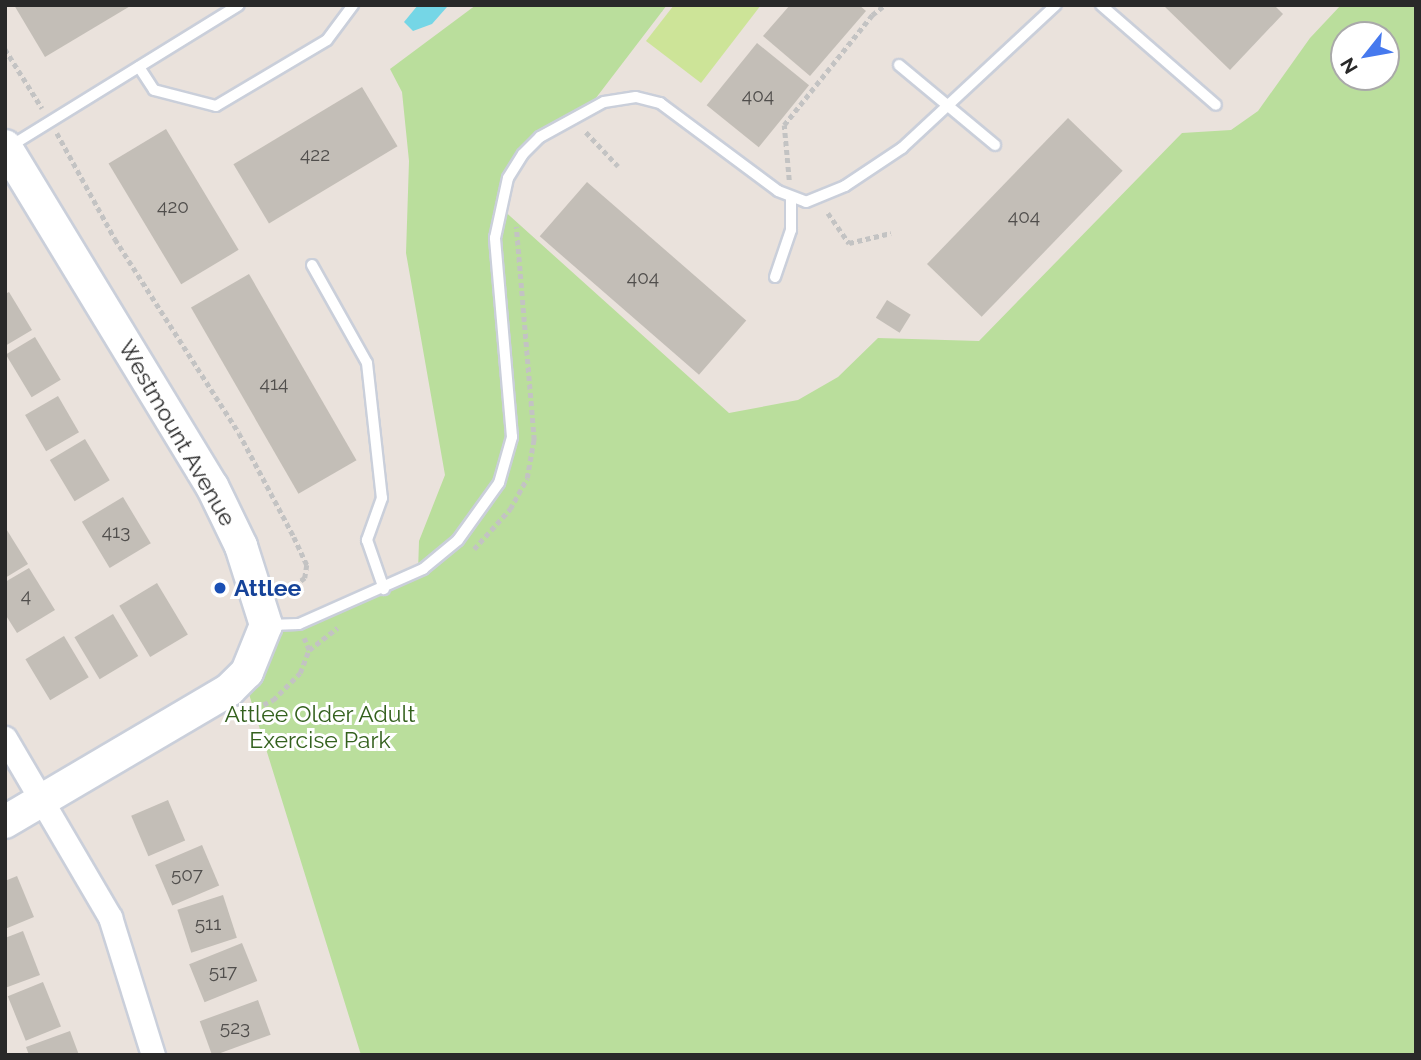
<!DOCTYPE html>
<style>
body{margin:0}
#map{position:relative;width:1421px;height:1060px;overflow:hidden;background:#eae2dc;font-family:Raleway,sans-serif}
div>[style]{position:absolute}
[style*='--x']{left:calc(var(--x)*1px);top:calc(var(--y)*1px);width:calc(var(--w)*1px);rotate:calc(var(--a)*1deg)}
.green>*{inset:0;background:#bade9c}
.pitch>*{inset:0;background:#cde498}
.water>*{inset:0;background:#75d6e6}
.building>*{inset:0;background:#c3beb7;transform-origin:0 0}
.path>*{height:4.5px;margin-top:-2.25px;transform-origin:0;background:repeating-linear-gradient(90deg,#c3c3c3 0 5px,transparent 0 8.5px)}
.roads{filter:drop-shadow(2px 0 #cacfda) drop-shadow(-2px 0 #cacfda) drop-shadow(0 2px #cacfda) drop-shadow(0 -2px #cacfda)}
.lane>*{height:10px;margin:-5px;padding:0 5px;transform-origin:5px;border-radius:5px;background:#fff}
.street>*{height:23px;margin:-11.5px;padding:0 11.5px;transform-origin:11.5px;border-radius:11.5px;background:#fff}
.secondary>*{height:32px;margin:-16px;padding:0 16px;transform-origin:16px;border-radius:16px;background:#fff}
.dots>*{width:19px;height:19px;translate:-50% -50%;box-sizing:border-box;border:4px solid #fff;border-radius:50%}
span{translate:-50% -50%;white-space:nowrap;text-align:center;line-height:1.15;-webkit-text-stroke:6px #fff;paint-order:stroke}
.number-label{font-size:19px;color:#504e4c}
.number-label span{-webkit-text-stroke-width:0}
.street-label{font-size:23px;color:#292929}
.transit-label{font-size:23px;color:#164399;font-weight:700}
.left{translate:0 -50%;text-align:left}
.park-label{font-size:23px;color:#34611e}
.frame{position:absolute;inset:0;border:7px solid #292929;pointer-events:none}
.north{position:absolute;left:1330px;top:21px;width:70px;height:70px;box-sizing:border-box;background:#fff;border:2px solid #a9a9a9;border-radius:50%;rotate:239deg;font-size:19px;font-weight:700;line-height:28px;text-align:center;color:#292929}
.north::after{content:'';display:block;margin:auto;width:24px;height:32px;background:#4679ee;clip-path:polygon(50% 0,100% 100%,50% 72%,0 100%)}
</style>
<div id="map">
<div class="green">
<i style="clip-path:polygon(evenodd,476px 5px,667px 5px,586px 111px,523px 155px,501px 208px,729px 413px,798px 400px,838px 377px,878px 338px,979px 341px,1182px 133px,1231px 130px,1258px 111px,1310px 38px,1341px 5px,1416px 5px,1416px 1055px,361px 1055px,244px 678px,267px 627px,298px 627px,418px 572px,419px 541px,445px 475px,406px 253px,409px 161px,402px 92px,390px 69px,476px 5px,1344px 35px,1386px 35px,1386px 77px,1344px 77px,1344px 35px)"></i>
</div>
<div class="pitch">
<i style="clip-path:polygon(674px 5px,761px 5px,701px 83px,646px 41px)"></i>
</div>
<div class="water">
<i style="clip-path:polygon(418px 5px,447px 5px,447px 7px,432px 24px,413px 31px,404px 22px)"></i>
</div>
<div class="building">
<i style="clip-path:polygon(14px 5px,132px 5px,45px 57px)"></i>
<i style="clip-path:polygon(790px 5px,859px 5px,866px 11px,810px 76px,763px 36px)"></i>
<i style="clip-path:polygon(1163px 5px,1274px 5px,1283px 14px,1230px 70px)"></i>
<i style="left:757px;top:43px;width:67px;height:80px;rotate:39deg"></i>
<i style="left:362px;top:87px;width:69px;height:150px;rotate:59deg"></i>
<i style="left:1068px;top:118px;width:76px;height:203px;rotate:44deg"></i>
<i style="left:166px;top:129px;width:141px;height:67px;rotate:59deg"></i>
<i style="left:587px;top:182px;width:211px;height:72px;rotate:41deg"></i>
<i style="left:249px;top:274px;width:215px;height:67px;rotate:60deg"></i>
<i style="clip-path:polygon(9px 292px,32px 330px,5px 346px,5px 294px)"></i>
<i style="left:887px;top:300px;width:28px;height:21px;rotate:32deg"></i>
<i style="left:35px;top:337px;width:50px;height:34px;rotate:59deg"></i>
<i style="left:58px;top:396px;width:42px;height:38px;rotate:60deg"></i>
<i style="left:85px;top:439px;width:48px;height:41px;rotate:59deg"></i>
<i style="left:123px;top:497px;width:54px;height:48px;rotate:59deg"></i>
<i style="clip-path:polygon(5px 527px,28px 564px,5px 578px)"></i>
<i style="clip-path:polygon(29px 568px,55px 610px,17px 633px,5px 614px,5px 582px)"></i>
<i style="left:157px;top:583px;width:60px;height:44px;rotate:59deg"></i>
<i style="left:113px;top:614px;width:49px;height:45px;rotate:59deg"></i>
<i style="left:64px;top:636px;width:48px;height:45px;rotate:59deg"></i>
<i style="left:168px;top:800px;width:44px;height:40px;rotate:67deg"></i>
<i style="left:202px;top:845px;width:44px;height:51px;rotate:67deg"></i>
<i style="clip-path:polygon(17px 876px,34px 917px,5px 929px,5px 881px)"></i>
<i style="left:223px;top:895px;width:45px;height:48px;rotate:72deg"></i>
<i style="clip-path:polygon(23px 931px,40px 975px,5px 988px,5px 938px)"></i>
<i style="left:242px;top:943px;width:41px;height:57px;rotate:68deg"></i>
<i style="left:43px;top:982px;width:48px;height:38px;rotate:68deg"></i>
<i style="left:258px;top:1000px;width:37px;height:62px;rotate:70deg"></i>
<i style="clip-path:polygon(70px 1031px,79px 1055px,29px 1055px,26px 1047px)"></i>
</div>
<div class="path">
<i style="--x:5;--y:49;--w:70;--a:57.9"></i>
<i style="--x:586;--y:132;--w:47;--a:46.7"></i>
<i style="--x:57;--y:133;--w:121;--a:61.3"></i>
<i style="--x:115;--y:239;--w:230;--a:57.4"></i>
<i style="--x:239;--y:433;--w:118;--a:62.1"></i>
<i style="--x:294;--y:537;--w:31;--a:65"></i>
<i style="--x:307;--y:565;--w:13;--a:99"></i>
<i style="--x:305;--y:578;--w:23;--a:142"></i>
<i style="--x:287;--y:592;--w:5;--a:79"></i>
<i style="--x:789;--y:180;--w:55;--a:-95.2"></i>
<i style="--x:784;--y:125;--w:141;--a:-51.3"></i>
<i style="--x:872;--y:15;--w:16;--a:-38"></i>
<i style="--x:828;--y:213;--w:37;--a:55"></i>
<i style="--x:849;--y:243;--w:43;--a:-13.4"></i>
<i style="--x:474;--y:549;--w:54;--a:-48"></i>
<i style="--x:510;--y:509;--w:35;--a:-61"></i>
<i style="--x:527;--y:478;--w:39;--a:-80"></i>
<i style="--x:534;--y:440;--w:214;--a:-94.8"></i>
<i style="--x:309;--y:650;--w:36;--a:-38"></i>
<i style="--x:248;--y:712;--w:28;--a:-26"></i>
<i style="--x:273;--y:700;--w:38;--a:-45"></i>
<i style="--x:300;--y:673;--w:25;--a:-69"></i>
<i style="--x:309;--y:650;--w:13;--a:-113"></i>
</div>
<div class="roads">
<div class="lane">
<i style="--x:1101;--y:5;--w:152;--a:41"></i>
<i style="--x:899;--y:65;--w:125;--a:39.8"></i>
<i style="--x:139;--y:67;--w:27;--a:57"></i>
<i style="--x:154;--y:90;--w:64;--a:14.5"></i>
<i style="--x:216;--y:106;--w:129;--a:-30.7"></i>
<i style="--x:327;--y:40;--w:44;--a:-53.4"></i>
<i style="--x:9;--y:147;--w:270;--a:-31.7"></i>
<i style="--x:312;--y:265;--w:112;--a:60.7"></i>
<i style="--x:367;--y:363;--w:136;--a:83.7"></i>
<i style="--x:382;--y:498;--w:45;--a:109.7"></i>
<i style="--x:367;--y:540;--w:52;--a:70.9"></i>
<i style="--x:775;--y:277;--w:50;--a:-71.2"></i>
<i style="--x:791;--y:230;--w:32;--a:-90"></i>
<i style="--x:269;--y:625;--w:30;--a:-2"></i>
<i style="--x:299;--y:624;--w:136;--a:-23.9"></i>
<i style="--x:423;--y:569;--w:45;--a:-39.6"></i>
<i style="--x:458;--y:540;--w:70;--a:-54.3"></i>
<i style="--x:499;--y:483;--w:48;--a:-74.2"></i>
<i style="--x:512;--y:437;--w:200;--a:-94.9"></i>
<i style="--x:495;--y:238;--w:61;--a:-77.8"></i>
<i style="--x:508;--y:178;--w:28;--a:-58"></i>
<i style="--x:523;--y:154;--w:24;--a:-45"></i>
<i style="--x:540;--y:137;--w:73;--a:-28.7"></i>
<i style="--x:604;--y:102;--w:32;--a:-9"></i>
<i style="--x:636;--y:97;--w:25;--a:14"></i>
<i style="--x:660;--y:103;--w:147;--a:36.7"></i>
<i style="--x:778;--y:191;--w:30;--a:21"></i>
<i style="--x:806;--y:202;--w:42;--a:-22.3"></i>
<i style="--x:845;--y:186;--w:69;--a:-33.7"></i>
<i style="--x:902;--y:148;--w:210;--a:-42.9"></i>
</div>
<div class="street">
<i style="--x:5;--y:738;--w:208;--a:59.6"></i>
<i style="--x:110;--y:917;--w:145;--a:72.7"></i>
</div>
<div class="secondary">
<i style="--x:5;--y:146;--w:398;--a:58.7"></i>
<i style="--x:212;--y:486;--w:67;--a:64.2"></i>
<i style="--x:241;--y:546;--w:83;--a:72.4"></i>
<i style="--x:266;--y:625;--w:51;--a:112"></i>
<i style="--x:247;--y:672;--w:25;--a:135"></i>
<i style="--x:229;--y:690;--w:260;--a:149.5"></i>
</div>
</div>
<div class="dots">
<i style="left:220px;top:588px;background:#1a4fb4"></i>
</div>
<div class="number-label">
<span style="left:758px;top:96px">404</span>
<span style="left:315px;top:155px">422</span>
<span style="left:173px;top:207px">420</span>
<span style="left:1024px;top:217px">404</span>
<span style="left:643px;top:278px">404</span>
<span style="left:274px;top:384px">414</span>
<span style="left:116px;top:532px">413</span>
<span style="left:26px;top:596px">4</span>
<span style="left:187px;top:875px">507</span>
<span style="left:208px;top:924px">511</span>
<span style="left:223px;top:972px">517</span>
<span style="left:235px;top:1028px">523</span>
</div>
<div class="street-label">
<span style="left:177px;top:433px;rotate:60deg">Westmount Avenue</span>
</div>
<div class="transit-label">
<span class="left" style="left:234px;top:588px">Attlee</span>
</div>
<div class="park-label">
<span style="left:320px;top:727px">Attlee Older Adult<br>Exercise Park</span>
</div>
<div class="frame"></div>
<div class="north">N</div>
</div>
